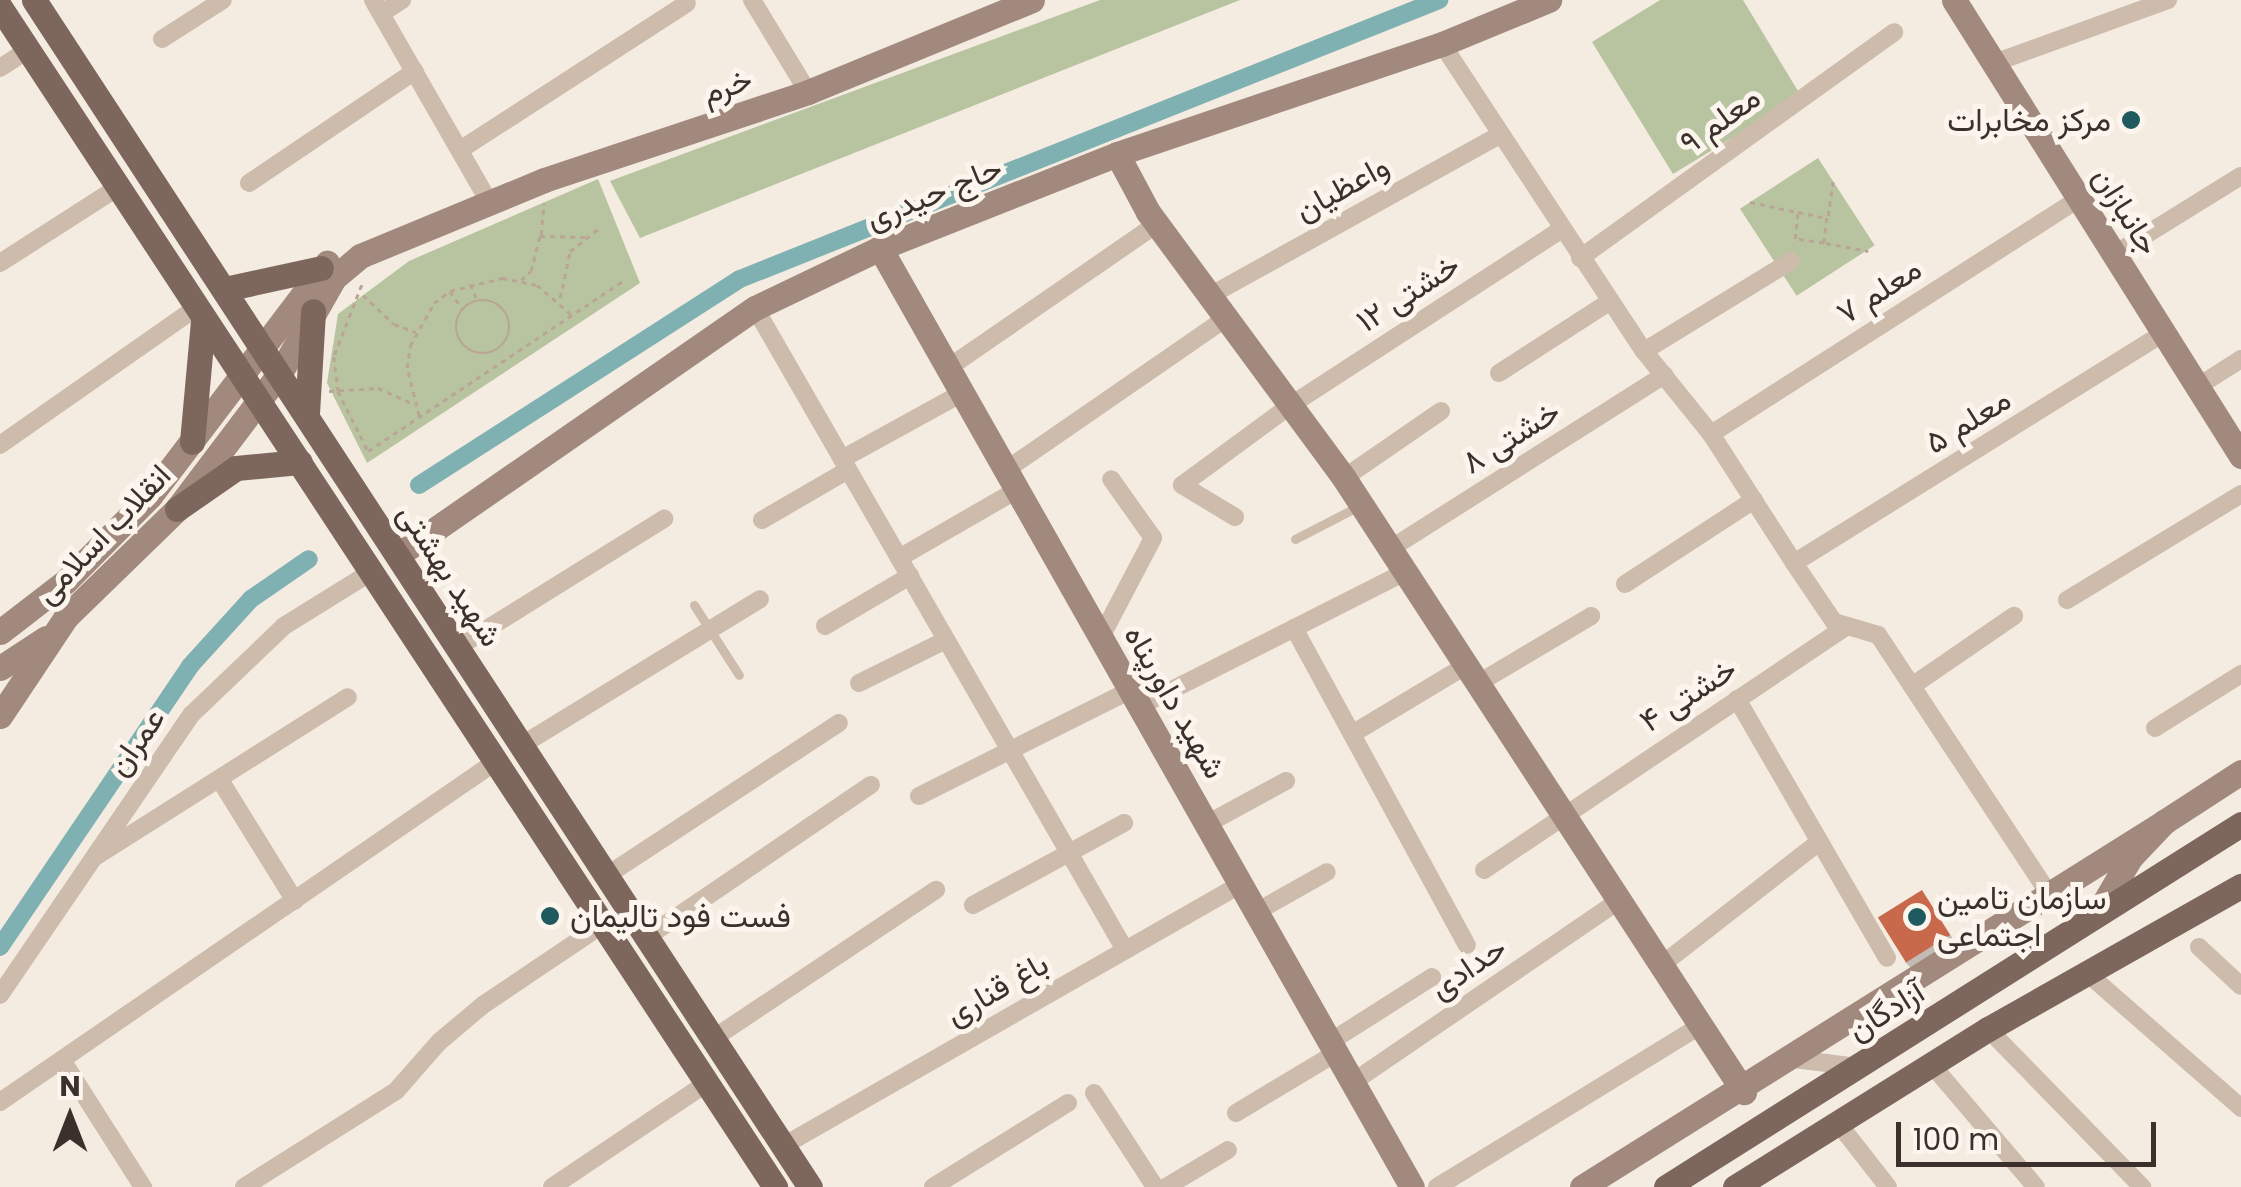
<!DOCTYPE html>
<meta charset="utf-8">
<style>
body{margin:0}
#map{position:relative;width:2241px;height:1187px;overflow:hidden;background:#f4ebe1;font-family:Poppins,Vazirmatn,sans-serif}
div>[style]{position:absolute}
[style*='--x']{left:calc(var(--x)*1px);top:calc(var(--y)*1px);width:calc(var(--w)*1px);rotate:calc(var(--a)*1deg)}
.green>*{inset:0;background:#b8c4a0;transform-origin:0 0}
.shadow>*{inset:0;background:#0003}
.canal>*{height:18px;margin:-9px;padding:0 9px;transform-origin:9px;border-radius:9px;background:#7fb0b2}
.building>*{inset:0;background:#c8694b;transform-origin:0 0}
.path>*{height:2.5px;margin-top:-1.25px;transform-origin:0;background:repeating-linear-gradient(90deg,#b9a596 0 5px,transparent 0 10px)}
.path>.ring{margin:-1.25px;padding:0;box-sizing:content-box;background:none;border:2.5px solid #b9a596;border-radius:50%}
.lane>*{height:9px;margin:-4.5px;padding:0 4.5px;transform-origin:4.5px;border-radius:4.5px;background:#cdbbac}
.street>*{height:18px;margin:-9px;padding:0 9px;transform-origin:9px;border-radius:9px;background:#cdbbac}
.secondary>*{height:25px;margin:-12.5px;padding:0 12.5px;transform-origin:12.5px;border-radius:12.5px;background:#a18a7d}
.primary>*{height:25px;margin:-12.5px;padding:0 12.5px;transform-origin:12.5px;border-radius:12.5px;background:#7d675c}
.dots>*{width:28px;height:28px;translate:-50% -50%;box-sizing:border-box;border:5px solid #fbf5ee;border-radius:50%}
span{translate:-50% -50%;white-space:nowrap;text-align:center;line-height:1.15;-webkit-text-stroke:10px #fbf5ee;paint-order:stroke}
.street-label{font-size:32px;color:#3b302b}
.poi-label{font-size:32px;color:#3b302b}
.right{translate:-100% -50%;text-align:right}
.left{translate:0 -50%;text-align:left}
.north{position:absolute;left:20px;top:1067px;width:100px;height:100px;-webkit-text-stroke:8px #fbf5ee;paint-order:stroke;rotate:0deg;font-size:28px;font-weight:700;line-height:40px;text-align:center;color:#3b302b}
.north::after{content:'';display:block;margin:auto;width:35px;height:45px;background:#3b302b;clip-path:polygon(50% 0,100% 100%,50% 72%,0 100%)}
.scale{position:absolute;left:1896px;top:1122px;width:260px;height:45px;box-sizing:border-box;border:5px solid #3b302b;border-top:0;padding-left:12px;font-size:30px;line-height:35px;white-space:nowrap;color:#3b302b;-webkit-text-stroke:8px #fbf5ee;paint-order:stroke}
</style>
<div id="map">
<div class="green">
<i style="clip-path:polygon(1100px 0,1240px 0,640px 238px,610px 181px)"></i>
<i style="clip-path:polygon(1660px 0,1743px 0,1801px 96px,1673px 174px,1592px 42px)"></i>
<i style="left:1818px;top:158px;width:104px;height:93px;rotate:57deg"></i>
<i style="clip-path:polygon(598px 179px,640px 283px,367px 463px,327px 383px,338px 314px,409px 261px)"></i>
</div>
<div class="shadow">
<i style="clip-path:polygon(1928px 900px,1955px 942px,1912px 969px,1905px 962px)"></i>
</div>
<div class="canal">
<i style="--x:419;--y:485;--w:381;--a:-32.7"></i>
<i style="--x:740;--y:279;--w:753;--a:-21.76"></i>
<i style="--x:0;--y:947;--w:339;--a:-55.9"></i>
<i style="--x:190;--y:666;--w:91;--a:-47.7"></i>
<i style="--x:251;--y:599;--w:70;--a:-34.6"></i>
</div>
<div class="building">
<i style="left:1922px;top:890px;width:53px;height:52px;rotate:58deg"></i>
</div>
<div class="path">
<i style="--x:1750;--y:202;--w:49;--a:11.8"></i>
<i style="--x:1798;--y:212;--w:30;--a:12"></i>
<i style="--x:1827;--y:218;--w:25;--a:97"></i>
<i style="--x:1824;--y:243;--w:29;--a:-172"></i>
<i style="--x:1795;--y:239;--w:27;--a:-84"></i>
<i style="--x:1828;--y:216;--w:35;--a:-82"></i>
<i style="--x:541;--y:235;--w:32;--a:-85"></i>
<i style="--x:1826;--y:243;--w:43;--a:10.8"></i>
<i style="--x:521;--y:280;--w:13;--a:-42"></i>
<i style="--x:531;--y:271;--w:36;--a:-76"></i>
<i style="--x:540;--y:236;--w:48;--a:1.2"></i>
<i style="--x:470;--y:284;--w:17;--a:65"></i>
<i style="--x:362;--y:285;--w:77;--a:111.3"></i>
<i style="--x:334;--y:357;--w:34;--a:83"></i>
<i style="--x:338;--y:391;--w:67;--a:63.4"></i>
<i style="--x:368;--y:451;--w:308;--a:-33.7"></i>
<i style="--x:450;--y:291;--w:21;--a:55"></i>
<i style="--x:363;--y:295;--w:42;--a:43.1"></i>
<i style="--x:394;--y:324;--w:23;--a:20"></i>
<i style="--x:560;--y:298;--w:48;--a:-78"></i>
<i style="--x:570;--y:251;--w:36;--a:-38"></i>
<i class="ring" style="left:456px;top:300px;width:51.5px;height:51.5px"></i>
<i style="--x:329;--y:391;--w:49;--a:-3.5"></i>
<i style="--x:378;--y:388;--w:37;--a:24"></i>
<i style="--x:419;--y:416;--w:49;--a:-104"></i>
<i style="--x:407;--y:368;--w:22;--a:-82"></i>
<i style="--x:410;--y:346;--w:49;--a:-60.8"></i>
<i style="--x:434;--y:303;--w:20;--a:-37"></i>
<i style="--x:450;--y:291;--w:54;--a:-14"></i>
<i style="--x:502;--y:278;--w:36;--a:11"></i>
<i style="--x:537;--y:285;--w:46;--a:40.6"></i>
</div>
<div class="lane">
<i style="--x:1295;--y:539;--w:72;--a:-27.3"></i>
<i style="--x:694;--y:605;--w:83;--a:57.3"></i>
</div>
<div class="street">
<i style="--x:373;--y:0;--w:233;--a:60.1"></i>
<i style="--x:752;--y:0;--w:108;--a:58.7"></i>
<i style="--x:382;--y:13;--w:24;--a:-33"></i>
<i style="--x:162;--y:39;--w:72;--a:-32.6"></i>
<i style="--x:1442;--y:44;--w:367;--a:56.7"></i>
<i style="--x:1994;--y:63;--w:185;--a:-19.9"></i>
<i style="--x:0;--y:68;--w:33;--a:-33"></i>
<i style="--x:460;--y:150;--w:270;--a:-32.9"></i>
<i style="--x:249;--y:183;--w:200;--a:-34"></i>
<i style="--x:2115;--y:254;--w:148;--a:-31.8"></i>
<i style="--x:1580;--y:258;--w:387;--a:-35.7"></i>
<i style="--x:1791;--y:261;--w:172;--a:148.5"></i>
<i style="--x:1644;--y:351;--w:107;--a:51.1"></i>
<i style="--x:1711;--y:434;--w:153;--a:57.2"></i>
<i style="--x:0;--y:263;--w:139;--a:-32.7"></i>
<i style="--x:1213;--y:294;--w:328;--a:-29"></i>
<i style="--x:755;--y:308;--w:741;--a:60.04"></i>
<i style="--x:948;--y:368;--w:254;--a:-34.6"></i>
<i style="--x:1499;--y:373;--w:131;--a:-32.8"></i>
<i style="--x:2197;--y:387;--w:52;--a:-32.5"></i>
<i style="--x:1711;--y:434;--w:438;--a:-32.6"></i>
<i style="--x:0;--y:445;--w:239;--a:-35"></i>
<i style="--x:842;--y:459;--w:137;--a:-28.8"></i>
<i style="--x:1006;--y:470;--w:270;--a:-34.6"></i>
<i style="--x:1344;--y:478;--w:118;--a:-34.6"></i>
<i style="--x:1235;--y:517;--w:62;--a:-148.9"></i>
<i style="--x:1182;--y:485;--w:132;--a:-36.3"></i>
<i style="--x:1288;--y:407;--w:327;--a:-33"></i>
<i style="--x:762;--y:520;--w:99;--a:-30.2"></i>
<i style="--x:1390;--y:549;--w:325;--a:-32.4"></i>
<i style="--x:899;--y:558;--w:136;--a:-30"></i>
<i style="--x:1625;--y:584;--w:154;--a:-33.1"></i>
<i style="--x:2067;--y:600;--w:204;--a:-31.3"></i>
<i style="--x:825;--y:626;--w:99;--a:-30.5"></i>
<i style="--x:1294;--y:628;--w:361;--a:61.4"></i>
<i style="--x:1101;--y:637;--w:112;--a:-62.3"></i>
<i style="--x:1153;--y:538;--w:72;--a:-125.4"></i>
<i style="--x:458;--y:647;--w:243;--a:-31.9"></i>
<i style="--x:859;--y:683;--w:97;--a:-26.3"></i>
<i style="--x:1477;--y:684;--w:133;--a:-30.8"></i>
<i style="--x:1912;--y:686;--w:124;--a:-34.5"></i>
<i style="--x:1737;--y:699;--w:299;--a:59.9"></i>
<i style="--x:1140;--y:706;--w:297;--a:-26.8"></i>
<i style="--x:2155;--y:728;--w:102;--a:-32.1"></i>
<i style="--x:1352;--y:734;--w:132;--a:-31"></i>
<i style="--x:522;--y:745;--w:279;--a:-31.5"></i>
<i style="--x:220;--y:780;--w:142;--a:58.2"></i>
<i style="--x:919;--y:796;--w:237;--a:-26.6"></i>
<i style="--x:1207;--y:824;--w:90;--a:-28.6"></i>
<i style="--x:95;--y:857;--w:299;--a:-32.3"></i>
<i style="--x:1484;--y:870;--w:437;--a:-33.9"></i>
<i style="--x:609;--y:874;--w:275;--a:-33.3"></i>
<i style="--x:2051;--y:897;--w:314;--a:-123.4"></i>
<i style="--x:1878;--y:635;--w:46;--a:-163.5"></i>
<i style="--x:1834;--y:622;--w:71;--a:-124.1"></i>
<i style="--x:1794;--y:563;--w:436;--a:-31.9"></i>
<i style="--x:973;--y:905;--w:172;--a:-28.5"></i>
<i style="--x:1256;--y:912;--w:81;--a:-29.4"></i>
<i style="--x:650;--y:935;--w:267;--a:-34.2"></i>
<i style="--x:2199;--y:947;--w:57;--a:42.9"></i>
<i style="--x:1659;--y:967;--w:203;--a:-38"></i>
<i style="--x:2087;--y:973;--w:205;--a:41.2"></i>
<i style="--x:0;--y:995;--w:340;--a:-55.7"></i>
<i style="--x:192;--y:714;--w:127;--a:-43.7"></i>
<i style="--x:284;--y:626;--w:102;--a:-31.8"></i>
<i style="--x:1988;--y:1029;--w:221;--a:45.7"></i>
<i style="--x:714;--y:1038;--w:267;--a:-33.7"></i>
<i style="--x:1330;--y:1042;--w:121;--a:-32.5"></i>
<i style="--x:1794;--y:1059;--w:64;--a:7.1"></i>
<i style="--x:62;--y:1060;--w:151;--a:57.5"></i>
<i style="--x:1932;--y:1065;--w:160;--a:49.6"></i>
<i style="--x:1353;--y:1082;--w:320;--a:-34.3"></i>
<i style="--x:1094;--y:1093;--w:112;--a:57"></i>
<i style="--x:0;--y:1102;--w:601;--a:-34.48"></i>
<i style="--x:1236;--y:1113;--w:117;--a:-31"></i>
<i style="--x:1838;--y:1123;--w:81;--a:52"></i>
<i style="--x:783;--y:1146;--w:528;--a:-29.77"></i>
<i style="--x:244;--y:1187;--w:180;--a:-32.3"></i>
<i style="--x:396;--y:1091;--w:65;--a:-48.7"></i>
<i style="--x:439;--y:1042;--w:57;--a:-40.1"></i>
<i style="--x:483;--y:1005;--w:145;--a:-34"></i>
<i style="--x:552;--y:1187;--w:187;--a:-33.9"></i>
<i style="--x:933;--y:1187;--w:159;--a:-31.9"></i>
<i style="--x:1166;--y:1187;--w:72;--a:-30.8"></i>
<i style="--x:1437;--y:1187;--w:306;--a:-31.5"></i>
</div>
<div class="secondary">
<i style="--x:1954;--y:0;--w:539;--a:57.81"></i>
<i style="--x:1117;--y:154;--w:66;--a:61.9"></i>
<i style="--x:1148;--y:212;--w:330;--a:53.6"></i>
<i style="--x:1344;--y:478;--w:733;--a:56.92"></i>
<i style="--x:880;--y:248;--w:1079;--a:60.47"></i>
<i style="--x:398;--y:555;--w:434;--a:-34.7"></i>
<i style="--x:755;--y:308;--w:139;--a:-25.6"></i>
<i style="--x:880;--y:248;--w:255;--a:-21.6"></i>
<i style="--x:1117;--y:154;--w:343;--a:-18.7"></i>
<i style="--x:1442;--y:44;--w:116;--a:-22.4"></i>
<i style="--x:0;--y:632;--w:82;--a:-37.6"></i>
<i style="--x:65;--y:582;--w:121;--a:-45.3"></i>
<i style="--x:150;--y:496;--w:293;--a:-52.8"></i>
<i style="--x:0;--y:668;--w:55;--a:-33.1"></i>
<i style="--x:0;--y:716;--w:119;--a:-56.3"></i>
<i style="--x:66;--y:617;--w:155;--a:-44.2"></i>
<i style="--x:177;--y:509;--w:171;--a:-52.9"></i>
<i style="--x:280;--y:373;--w:109;--a:-60.4"></i>
<i style="--x:334;--y:278;--w:34;--a:-40"></i>
<i style="--x:360;--y:256;--w:199;--a:-22.4"></i>
<i style="--x:544;--y:180;--w:278;--a:-18.4"></i>
<i style="--x:808;--y:92;--w:242;--a:-22.3"></i>
<i style="--x:2098;--y:913;--w:64;--a:-59.8"></i>
<i style="--x:2130;--y:858;--w:50;--a:-46.6"></i>
<i style="--x:2164;--y:822;--w:92;--a:-33"></i>
<i style="--x:1582;--y:1187;--w:687;--a:-32.09"></i>
</div>
<div class="primary">
<i style="--x:34;--y:0;--w:1418;--a:56.83"></i>
<i style="--x:0;--y:7;--w:1412;--a:56.7"></i>
<i style="--x:225;--y:289;--w:98;--a:-12.3"></i>
<i style="--x:307;--y:413;--w:102;--a:-86.6"></i>
<i style="--x:192;--y:442;--w:122;--a:-84.8"></i>
<i style="--x:177;--y:509;--w:72;--a:-34.8"></i>
<i style="--x:236;--y:468;--w:64;--a:-5.4"></i>
<i style="--x:1666;--y:1187;--w:680;--a:-32.26"></i>
<i style="--x:1735;--y:1187;--w:298;--a:-32"></i>
<i style="--x:1988;--y:1029;--w:291;--a:-29.5"></i>
</div>
<div class="dots">
<i style="left:2131px;top:120px;background:#1f5a5e"></i>
<i style="left:550px;top:916px;background:#1f5a5e"></i>
<i style="left:1917px;top:917px;background:#1f5a5e"></i>
</div>
<div class="street-label">
<span style="left:727px;top:86px;rotate:-19deg">خرم</span>
<span style="left:1720px;top:120px;rotate:-36deg">معلم ۹</span>
<span style="left:1342px;top:188px;rotate:-29deg">واعظیان</span>
<span style="left:934px;top:193px;rotate:-22deg">حاج حیدری</span>
<span style="left:2126px;top:211px;rotate:58deg">جانبازان</span>
<span style="left:1879px;top:291px;rotate:-33deg">معلم ۷</span>
<span style="left:1408px;top:293px;rotate:-33deg">خشتی ۱۲</span>
<span style="left:1968px;top:421px;rotate:-32deg">معلم ۵</span>
<span style="left:1511px;top:437px;rotate:-32deg">خشتی ۸</span>
<span style="left:103px;top:534px;rotate:-46deg">انقلاب اسلامی</span>
<span style="left:450px;top:575px;rotate:57deg">شهید بهشتی</span>
<span style="left:1688px;top:695px;rotate:-33deg">خشتی ۴</span>
<span style="left:1175px;top:702px;rotate:60deg">شهید داورپناه</span>
<span style="left:136px;top:742px;rotate:-55deg">عمران</span>
<span style="left:1468px;top:968px;rotate:-34deg">حدادی</span>
<span style="left:997px;top:989px;rotate:-30deg">باغ قناری</span>
<span style="left:1886px;top:1011px;rotate:-32deg">آزادگان</span>
</div>
<div class="poi-label">
<span class="right" style="left:2111px;top:120px">مرکز مخابرات</span>
<span class="left" style="left:1937px;top:917px">سازمان تامین<br>اجتماعی</span>
<span class="left" style="left:570px;top:916px">فست فود تالیمان</span>
</div>
<div class="north">N</div>
<div class="scale">100 m</div>
</div>
